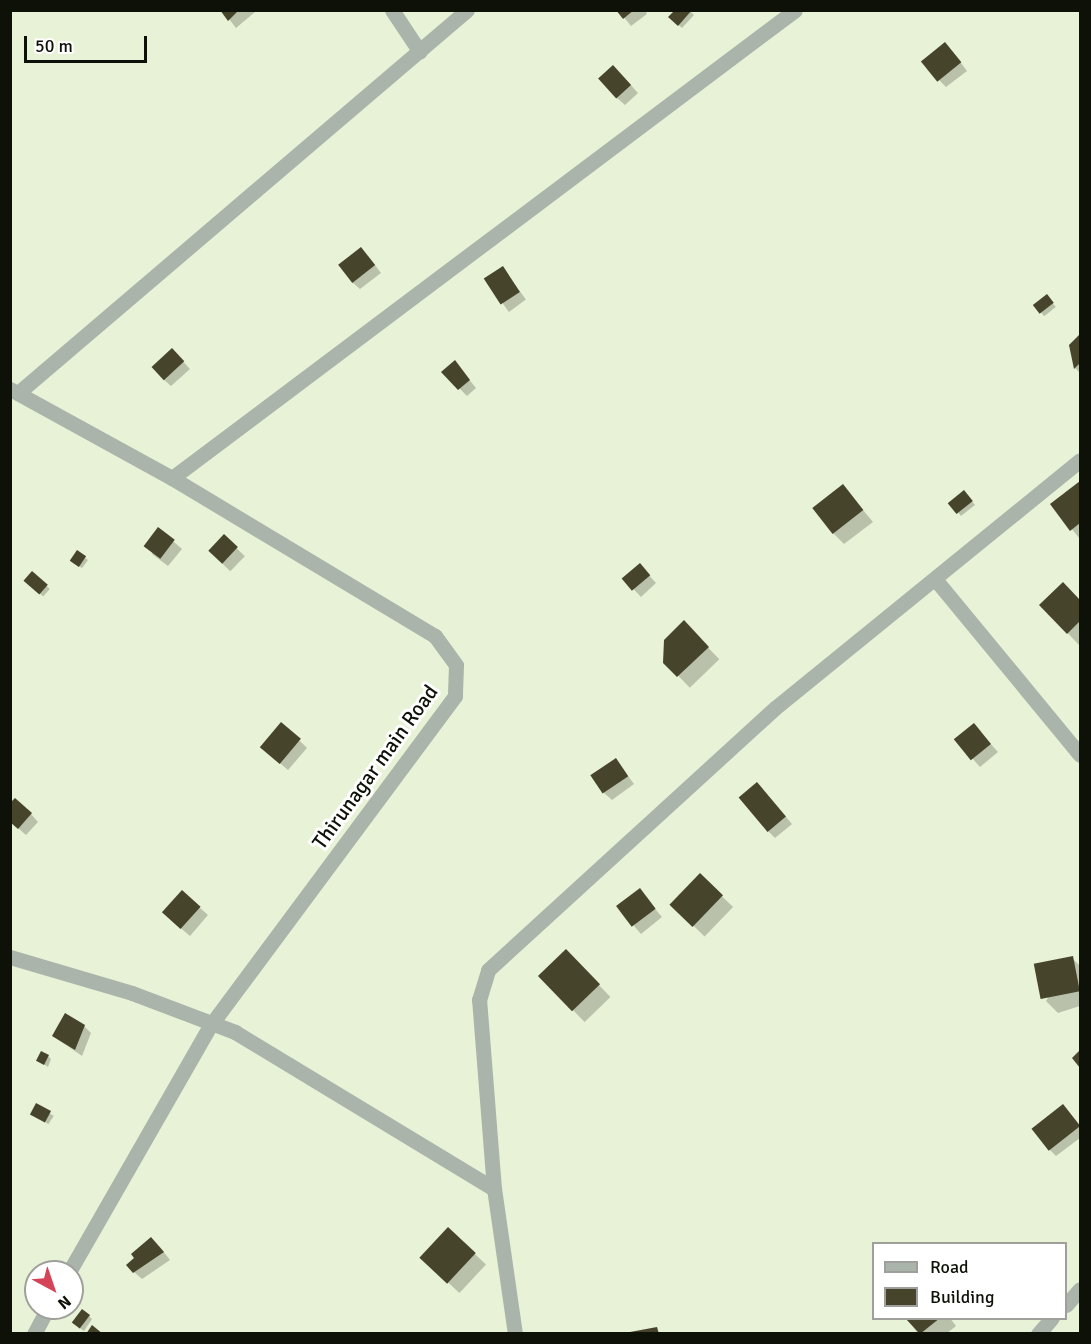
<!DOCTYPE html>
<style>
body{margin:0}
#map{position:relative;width:1091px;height:1344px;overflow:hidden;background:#e8f2d6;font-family:Signika,sans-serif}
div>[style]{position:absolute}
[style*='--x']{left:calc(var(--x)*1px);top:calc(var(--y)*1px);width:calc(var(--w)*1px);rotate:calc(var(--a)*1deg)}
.shadow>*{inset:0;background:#0003;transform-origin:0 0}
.building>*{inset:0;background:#47442c;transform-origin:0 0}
.street>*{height:15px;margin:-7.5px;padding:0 7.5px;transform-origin:7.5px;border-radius:7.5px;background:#abb4aa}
span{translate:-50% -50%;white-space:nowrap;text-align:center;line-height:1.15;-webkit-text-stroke:6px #fff;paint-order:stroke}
.street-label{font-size:21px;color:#0e1107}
.frame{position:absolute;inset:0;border:12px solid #0e1107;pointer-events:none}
.legend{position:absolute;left:872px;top:1242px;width:195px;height:78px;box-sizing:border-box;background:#fff;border:2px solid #9fa09c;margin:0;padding:8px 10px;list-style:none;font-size:18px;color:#0e1107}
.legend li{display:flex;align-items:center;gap:12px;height:30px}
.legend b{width:30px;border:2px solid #9fa09c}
.north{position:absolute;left:24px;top:1260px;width:60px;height:60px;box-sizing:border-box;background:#fff;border:2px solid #9fa09c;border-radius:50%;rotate:140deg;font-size:16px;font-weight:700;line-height:24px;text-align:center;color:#0e1107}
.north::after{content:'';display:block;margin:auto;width:21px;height:27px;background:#d44356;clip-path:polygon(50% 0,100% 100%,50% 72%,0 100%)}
.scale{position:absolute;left:24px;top:36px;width:123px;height:27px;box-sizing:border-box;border:3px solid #0e1107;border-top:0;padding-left:8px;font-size:18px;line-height:21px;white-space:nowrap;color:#0e1107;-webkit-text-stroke:4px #fff;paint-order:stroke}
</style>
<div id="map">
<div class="shadow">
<i style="clip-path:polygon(222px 10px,254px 10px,255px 12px,236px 28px)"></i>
<i style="clip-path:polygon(618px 10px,645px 10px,647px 14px,631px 26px)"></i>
<i style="clip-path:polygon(689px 10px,694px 15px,682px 28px,670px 17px)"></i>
<i style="clip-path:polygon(952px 51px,967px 71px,946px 87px,939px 80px)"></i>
<i style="clip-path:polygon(621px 74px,638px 93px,625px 105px,617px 98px)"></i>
<i style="clip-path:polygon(368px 256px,381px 273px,360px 289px,352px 282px)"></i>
<i style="left:503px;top:268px;width:39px;height:21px;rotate:54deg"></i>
<i style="left:1047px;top:296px;width:14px;height:15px;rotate:51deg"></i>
<i style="clip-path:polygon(1080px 336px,1080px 373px,1075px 368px,1070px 345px)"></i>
<i style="clip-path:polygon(179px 357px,190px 369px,171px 386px,163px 379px)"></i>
<i style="clip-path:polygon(455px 362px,476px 388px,467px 396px,443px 372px)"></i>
<i style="clip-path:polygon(1080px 483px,1080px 539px,1052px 505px)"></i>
<i style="clip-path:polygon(843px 486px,873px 522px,844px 544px,833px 533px)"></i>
<i style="clip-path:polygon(967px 495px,975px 505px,961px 516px,950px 503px)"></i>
<i style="clip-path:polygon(159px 529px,182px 549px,168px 566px,152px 554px)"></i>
<i style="left:224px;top:536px;width:29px;height:21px;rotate:44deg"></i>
<i style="clip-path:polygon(77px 552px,88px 560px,82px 568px,74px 563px)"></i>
<i style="left:32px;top:573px;width:24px;height:10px;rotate:42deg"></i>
<i style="clip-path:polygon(647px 573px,656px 583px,641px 597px,624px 579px)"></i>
<i style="clip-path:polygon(1063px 584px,1080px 602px,1079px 645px,1041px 605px)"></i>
<i style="left:695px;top:634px;width:35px;height:41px;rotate:46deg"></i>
<i style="clip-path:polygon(981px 733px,998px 752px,980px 767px,956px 740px)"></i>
<i style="clip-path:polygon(300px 741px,307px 748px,288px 770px,269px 754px)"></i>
<i style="clip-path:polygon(616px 760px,634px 784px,612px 800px,604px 793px)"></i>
<i style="clip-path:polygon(764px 791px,792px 824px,775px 838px,768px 831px)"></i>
<i style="clip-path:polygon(31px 814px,38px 822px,26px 835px,10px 821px)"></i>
<i style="left:700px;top:875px;width:46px;height:41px;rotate:44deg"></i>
<i style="clip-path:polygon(639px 890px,662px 917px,641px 934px,634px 926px)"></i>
<i style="clip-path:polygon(182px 892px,208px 915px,190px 936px,171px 920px)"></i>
<i style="left:566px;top:951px;width:64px;height:36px;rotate:46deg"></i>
<i style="clip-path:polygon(1072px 958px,1080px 966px,1080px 1006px,1058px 1013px,1046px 1001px)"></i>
<i style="clip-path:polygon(84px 1026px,91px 1033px,82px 1056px,53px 1036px)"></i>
<i style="clip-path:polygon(48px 1056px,51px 1059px,48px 1067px,38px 1060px)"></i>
<i style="left:37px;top:1105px;width:20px;height:10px;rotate:33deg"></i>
<i style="clip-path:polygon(1063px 1105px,1080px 1126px,1080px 1138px,1056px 1156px,1049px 1149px)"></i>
<i style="left:448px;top:1229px;width:52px;height:39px;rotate:43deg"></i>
<i style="clip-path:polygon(159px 1246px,170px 1260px,142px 1279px,134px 1272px)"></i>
<i style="clip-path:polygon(89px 1316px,92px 1319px,84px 1331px,77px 1326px)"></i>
<i style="clip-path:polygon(907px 1318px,950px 1318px,956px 1326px,946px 1334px,918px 1334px)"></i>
</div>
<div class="building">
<i style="clip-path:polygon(220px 10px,239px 10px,228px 21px)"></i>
<i style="clip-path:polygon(616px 10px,634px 10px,623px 19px)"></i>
<i style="clip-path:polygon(675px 10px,692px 10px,678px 26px,668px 17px)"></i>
<i style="left:945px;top:42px;width:26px;height:31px;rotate:51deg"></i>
<i style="left:613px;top:65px;width:27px;height:20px;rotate:48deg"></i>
<i style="left:361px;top:247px;width:23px;height:29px;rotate:52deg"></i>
<i style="left:503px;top:266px;width:31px;height:23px;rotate:57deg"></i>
<i style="left:1047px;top:294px;width:11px;height:18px;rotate:52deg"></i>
<i style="clip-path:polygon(1080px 334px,1080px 363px,1074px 369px,1069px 345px)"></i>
<i style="left:172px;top:348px;width:18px;height:28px;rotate:47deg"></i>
<i style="clip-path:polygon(455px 360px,470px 380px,458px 390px,441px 372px)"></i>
<i style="clip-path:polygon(1080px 481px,1080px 523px,1070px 531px,1050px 504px)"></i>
<i style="left:843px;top:484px;width:33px;height:39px;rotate:52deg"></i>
<i style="left:964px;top:490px;width:14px;height:21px;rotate:51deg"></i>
<i style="left:158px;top:527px;width:21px;height:24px;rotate:37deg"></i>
<i style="left:224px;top:534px;width:19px;height:23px;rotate:43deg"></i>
<i style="left:77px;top:550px;width:11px;height:13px;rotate:34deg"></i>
<i style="left:640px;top:563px;width:16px;height:24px;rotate:50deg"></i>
<i style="left:32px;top:571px;width:21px;height:13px;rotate:41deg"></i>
<i style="clip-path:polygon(1063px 582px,1080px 600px,1080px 621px,1067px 634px,1039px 605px)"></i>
<i style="clip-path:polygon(684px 620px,709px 647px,677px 677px,663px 663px,664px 640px)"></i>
<i style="left:281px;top:722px;width:26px;height:33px;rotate:40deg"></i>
<i style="left:974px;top:723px;width:27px;height:26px;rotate:51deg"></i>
<i style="left:616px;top:758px;width:22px;height:31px;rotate:56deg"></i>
<i style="left:757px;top:782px;width:45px;height:24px;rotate:50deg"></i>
<i style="clip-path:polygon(15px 798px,32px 813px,18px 829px,10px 822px,10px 803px)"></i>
<i style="left:700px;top:873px;width:32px;height:44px;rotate:44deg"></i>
<i style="left:640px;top:888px;width:26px;height:30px;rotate:53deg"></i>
<i style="left:182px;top:890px;width:25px;height:30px;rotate:42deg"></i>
<i style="left:566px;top:949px;width:49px;height:39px;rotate:46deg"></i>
<i style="left:1073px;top:956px;width:36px;height:40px;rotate:79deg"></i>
<i style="clip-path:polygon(65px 1013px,85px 1025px,75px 1050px,52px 1036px)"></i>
<i style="clip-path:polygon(1080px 1050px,1080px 1068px,1072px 1058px)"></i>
<i style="left:41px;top:1051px;width:9px;height:11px;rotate:27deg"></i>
<i style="left:36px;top:1103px;width:17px;height:13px;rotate:28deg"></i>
<i style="left:1063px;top:1104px;width:28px;height:40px;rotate:52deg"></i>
<i style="left:448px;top:1227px;width:38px;height:42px;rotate:43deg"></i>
<i style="clip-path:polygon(151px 1237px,164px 1252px,133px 1273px,126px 1265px,134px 1258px,131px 1254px)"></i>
<i style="left:82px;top:1309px;width:10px;height:17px;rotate:37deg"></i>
<i style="clip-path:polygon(905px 1318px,940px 1318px,920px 1334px)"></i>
<i style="clip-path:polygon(92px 1325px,103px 1334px,86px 1334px)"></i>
<i style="clip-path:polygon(657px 1327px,659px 1334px,630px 1334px,630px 1332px)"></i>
</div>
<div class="street">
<i style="--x:392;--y:10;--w:50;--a:56.3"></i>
<i style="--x:10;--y:389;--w:185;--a:28.8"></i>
<i style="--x:172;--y:478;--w:307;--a:31"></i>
<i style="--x:435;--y:636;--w:36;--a:54"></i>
<i style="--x:456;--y:665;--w:31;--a:92"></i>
<i style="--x:455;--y:696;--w:409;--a:126.6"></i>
<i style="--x:211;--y:1024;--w:286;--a:119.8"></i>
<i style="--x:18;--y:393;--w:590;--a:-40.46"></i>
<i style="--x:172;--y:478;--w:779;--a:-36.91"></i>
<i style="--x:935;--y:579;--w:228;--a:50.5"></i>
<i style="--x:10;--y:957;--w:127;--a:16.4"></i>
<i style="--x:132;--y:993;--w:110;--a:20.7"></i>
<i style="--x:235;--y:1032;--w:303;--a:31.2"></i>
<i style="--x:1066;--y:1305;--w:21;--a:-49"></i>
<i style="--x:34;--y:1334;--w:30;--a:-62"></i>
<i style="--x:515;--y:1334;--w:147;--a:-98.2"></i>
<i style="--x:494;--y:1189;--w:190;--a:-94.5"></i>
<i style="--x:479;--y:1000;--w:31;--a:-73"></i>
<i style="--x:488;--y:970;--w:389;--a:-42.4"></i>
<i style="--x:775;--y:708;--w:393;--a:-39.1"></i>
<i style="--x:1038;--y:1334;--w:21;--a:-49"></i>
</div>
<div class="street-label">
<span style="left:375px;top:767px;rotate:-54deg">Thirunagar main Road</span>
</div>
<div class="frame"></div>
<ul class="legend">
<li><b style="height:8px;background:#abb4aa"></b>Road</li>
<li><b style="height:16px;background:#47442c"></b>Building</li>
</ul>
<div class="north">N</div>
<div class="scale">50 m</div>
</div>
